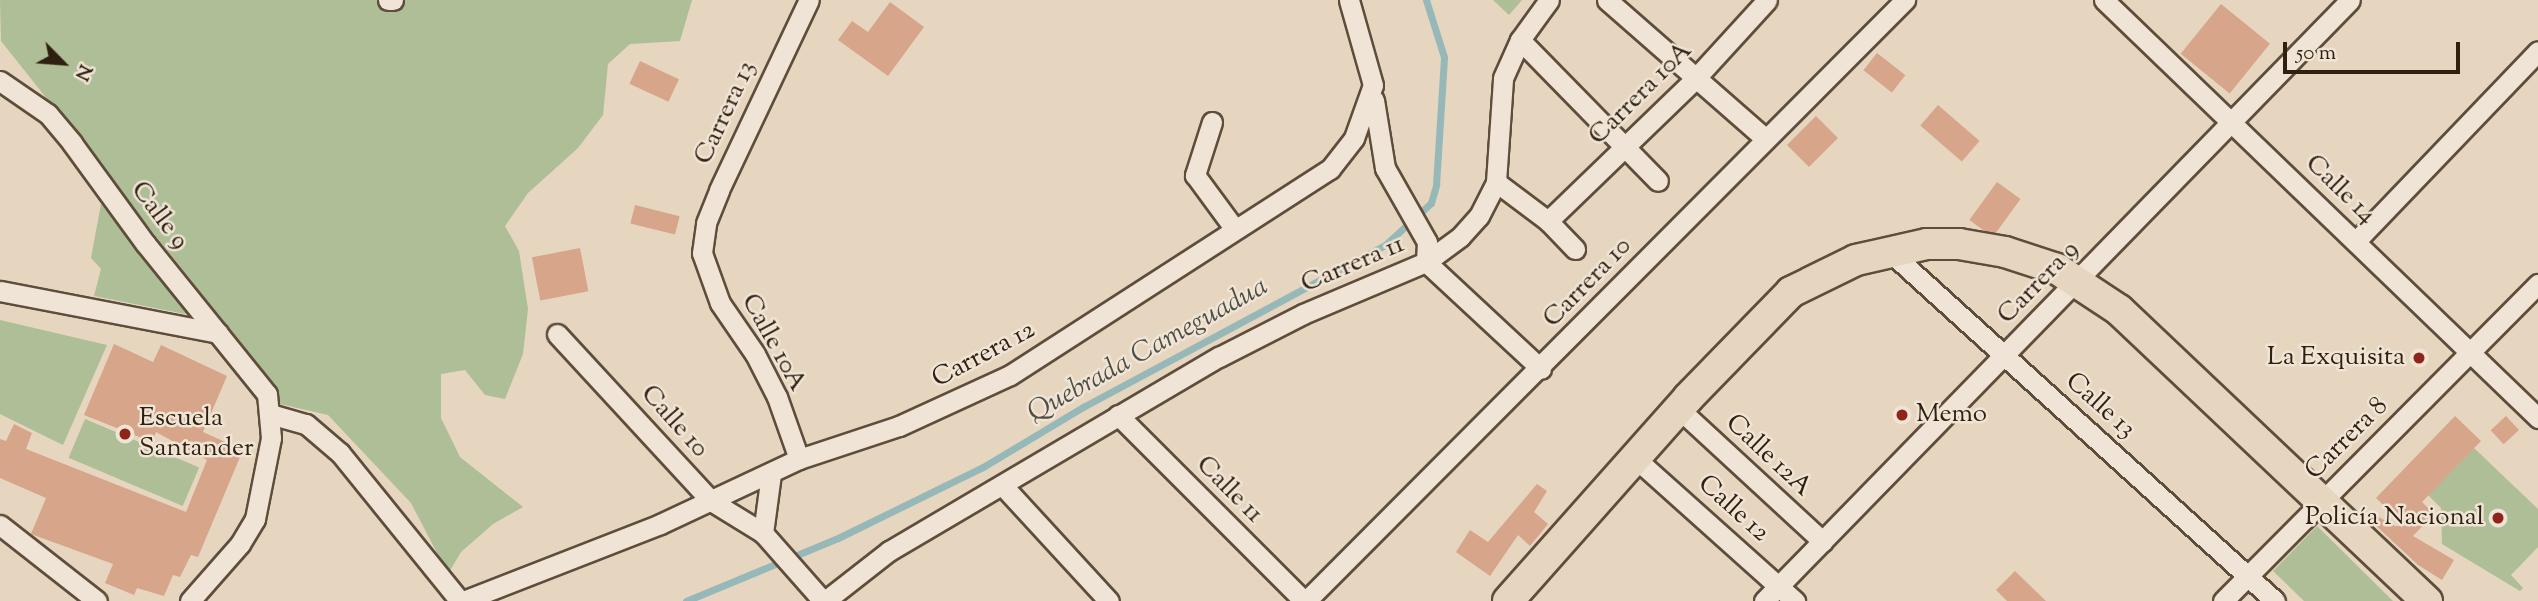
<!DOCTYPE html>
<meta charset="utf-8">
<style>
body{margin:0}
#map{position:relative;width:2538px;height:601px;overflow:hidden;background:#e6d5bf;font-family:"Sorts Mill Goudy",serif}
div>[style]{position:absolute}
[style*='--x']{left:calc(var(--x)*1px);top:calc(var(--y)*1px);width:calc(var(--w)*1px);rotate:calc(var(--a)*1deg)}
.green>*{inset:0;background:#aebe97;transform-origin:0 0}
.stream>*{height:7px;margin:-3.5px;padding:0 3.5px;transform-origin:3.5px;border-radius:3.5px;background:#97b8b8}
.building>*{inset:0;background:#d6a58a;transform-origin:0 0}
.roads{filter:drop-shadow(2px 0 #5e4d3b) drop-shadow(-2px 0 #5e4d3b) drop-shadow(0 2px #5e4d3b) drop-shadow(0 -2px #5e4d3b)}
.minor>*{height:19px;margin:-9.5px;padding:0 9.5px;transform-origin:9.5px;border-radius:9.5px;background:#efe4d5}
.primary>*{height:30px;margin:-15px;padding:0 15px;transform-origin:15px;border-radius:15px;background:#e6d5bf}
.dots>*{width:19px;height:19px;translate:-50% -50%;box-sizing:border-box;border:4px solid #efe4d5;border-radius:50%}
span{translate:-50% -50%;white-space:nowrap;text-align:center;line-height:1.15;-webkit-text-stroke:5px #efe4d5;paint-order:stroke}
.street-label{font-size:26px;color:#30200f}
.poi-label{font-size:26px;color:#30200f}
.right{translate:-100% -50%;text-align:right}
.left{translate:0 -50%;text-align:left}
.water-label{font-size:28px;color:#4f4e42;font-style:italic}
.north{position:absolute;left:28px;top:28px;width:70px;height:70px;-webkit-text-stroke:5px #efe4d5;paint-order:stroke;rotate:115deg;font-size:19px;font-weight:700;line-height:28px;text-align:center;color:#30200f}
.north::after{content:'';display:block;margin:auto;width:24px;height:32px;background:#30200f;clip-path:polygon(50% 0,100% 100%,50% 72%,0 100%)}
.scale{position:absolute;left:2283px;top:42px;width:177px;height:32px;box-sizing:border-box;border:4px solid #30200f;border-top:0;padding-left:9px;font-size:21px;line-height:24px;white-space:nowrap;color:#30200f;-webkit-text-stroke:5px #efe4d5;paint-order:stroke}
</style>
<div id="map">
<div class="green">
<i style="clip-path:polygon(0 0,692px 0,680px 41px,630px 44px,608px 64px,603px 115px,578px 148px,528px 193px,505px 226px,519px 251px,528px 309px,523px 354px,505px 399px,485px 395px,465px 370px,441px 374px,441px 418px,460px 457px,523px 507px,493px 524px,461px 552px,448px 574px,411px 503px,328px 415px,280px 404px,271px 381px,1px 41px)"></i>
<i style="clip-path:polygon(1493px 0,1522px 0,1509px 15px)"></i>
<i style="clip-path:polygon(101px 204px,190px 315px,94px 296px,101px 269px,91px 258px)"></i>
<i style="clip-path:polygon(0 320px,107px 345px,63px 445px,0 414px)"></i>
<i style="left:85px;top:419px;width:124px;height:42px;rotate:23deg"></i>
<i style="clip-path:polygon(2474px 448px,2538px 509px,2538px 547px,2511px 575px,2523px 588px,2520px 591px,2442px 544px,2441px 508px,2428px 495px)"></i>
<i style="clip-path:polygon(2317px 526px,2393px 601px,2304px 601px,2273px 571px)"></i>
</div>
<div class="stream">
<i style="--x:686;--y:601;--w:165;--a:-22.5"></i>
<i style="--x:838;--y:538;--w:161;--a:-26.1"></i>
<i style="--x:983;--y:467;--w:117;--a:-31"></i>
<i style="--x:1083;--y:407;--w:343;--a:-28.2"></i>
<i style="--x:1385;--y:245;--w:62;--a:-42.4"></i>
<i style="--x:1431;--y:203;--w:19;--a:-74"></i>
<i style="--x:1436;--y:185;--w:128;--a:-86.4"></i>
<i style="--x:1444;--y:57;--w:60;--a:-107.5"></i>
</div>
<div class="building">
<i style="clip-path:polygon(890px 2px,924px 27px,888px 76px,838px 40px,852px 21px,868px 32px)"></i>
<i style="left:2221px;top:4px;width:63px;height:64px;rotate:39deg"></i>
<i style="left:1877px;top:53px;width:36px;height:22px;rotate:38deg"></i>
<i style="left:640px;top:61px;width:43px;height:25px;rotate:25deg"></i>
<i style="left:1938px;top:105px;width:55px;height:27px;rotate:41deg"></i>
<i style="left:1816px;top:116px;width:31px;height:41px;rotate:45deg"></i>
<i style="left:1997px;top:182px;width:29px;height:47px;rotate:36deg"></i>
<i style="left:635px;top:205px;width:46px;height:19px;rotate:14deg"></i>
<i style="left:580px;top:248px;width:44px;height:49px;rotate:79deg"></i>
<i style="clip-path:polygon(114px 344px,153px 362px,161px 345px,227px 376px,203px 432px,243px 450px,198px 557px,191px 555px,180px 577px,173px 575px,164px 596px,137px 588px,134px 595px,105px 583px,113px 564px,31px 534px,46px 498px,0 478px,0 439px,6px 441px,14px 424px,32px 433px,26px 449px,186px 512px,207px 460px,156px 432px,152px 442px,84px 415px)"></i>
<i style="clip-path:polygon(2455px 416px,2481px 441px,2422px 502px,2434px 514px,2413px 536px,2454px 560px,2442px 580px,2418px 565px,2371px 521px,2375px 515px,2395px 526px,2405px 526px,2376px 498px)"></i>
<i style="left:2506px;top:416px;width:19px;height:21px;rotate:47deg"></i>
<i style="clip-path:polygon(1537px 484px,1547px 491px,1534px 512px,1548px 524px,1530px 546px,1518px 535px,1490px 576px,1456px 552px,1470px 530px,1488px 542px)"></i>
<i style="clip-path:polygon(2015px 571px,2046px 601px,2007px 601px,1996px 590px)"></i>
</div>
<div class="roads">
<div class="minor">
<i style="--x:388;--y:0;--w:5;--a:0"></i>
<i style="--x:1607;--y:0;--w:211;--a:41.2"></i>
<i style="--x:2104;--y:0;--w:603;--a:43.92"></i>
<i style="--x:1520;--y:40;--w:197;--a:45.6"></i>
<i style="--x:0;--y:81;--w:58;--a:34.5"></i>
<i style="--x:48;--y:114;--w:38;--a:50"></i>
<i style="--x:72;--y:143;--w:124;--a:53.9"></i>
<i style="--x:145;--y:243;--w:194;--a:51.1"></i>
<i style="--x:267;--y:394;--w:44;--a:84.8"></i>
<i style="--x:271;--y:438;--w:83;--a:101.2"></i>
<i style="--x:255;--y:519;--w:29;--a:121"></i>
<i style="--x:240;--y:544;--w:76;--a:131.3"></i>
<i style="--x:1374;--y:100;--w:69;--a:80.8"></i>
<i style="--x:1385;--y:168;--w:85;--a:60.4"></i>
<i style="--x:1427;--y:242;--w:20;--a:93"></i>
<i style="--x:1426;--y:262;--w:157;--a:42.9"></i>
<i style="--x:1212;--y:122;--w:56;--a:107.8"></i>
<i style="--x:1195;--y:175;--w:66;--a:53.7"></i>
<i style="--x:1496;--y:182;--w:65;--a:36.9"></i>
<i style="--x:1548;--y:221;--w:39;--a:46"></i>
<i style="--x:1548;--y:221;--w:203;--a:-44"></i>
<i style="--x:1694;--y:80;--w:108;--a:-47.6"></i>
<i style="--x:2356;--y:241;--w:263;--a:-46.2"></i>
<i style="--x:1889;--y:251;--w:521;--a:42.2"></i>
<i style="--x:0;--y:291;--w:222;--a:10.9"></i>
<i style="--x:557;--y:334;--w:227;--a:47.3"></i>
<i style="--x:711;--y:501;--w:61;--a:31.6"></i>
<i style="--x:1678;--y:408;--w:197;--a:42.7"></i>
<i style="--x:270;--y:414;--w:37;--a:16"></i>
<i style="--x:306;--y:424;--w:45;--a:40.5"></i>
<i style="--x:340;--y:453;--w:191;--a:51"></i>
<i style="--x:1118;--y:415;--w:263;--a:45"></i>
<i style="--x:1635;--y:458;--w:215;--a:41.8"></i>
<i style="--x:799;--y:459;--w:66;--a:-109.5"></i>
<i style="--x:777;--y:397;--w:48;--a:-117.1"></i>
<i style="--x:755;--y:354;--w:62;--a:-124.5"></i>
<i style="--x:720;--y:303;--w:53;--a:-109.8"></i>
<i style="--x:702;--y:253;--w:30;--a:-82"></i>
<i style="--x:706;--y:223;--w:35;--a:-68"></i>
<i style="--x:719;--y:190;--w:210;--a:-64.7"></i>
<i style="--x:771;--y:474;--w:60;--a:97.7"></i>
<i style="--x:763;--y:533;--w:91;--a:48.6"></i>
<i style="--x:1004;--y:487;--w:155;--a:47.4"></i>
<i style="--x:0;--y:525;--w:123;--a:38.1"></i>
<i style="--x:463;--y:601;--w:212;--a:-21.3"></i>
<i style="--x:660;--y:524;--w:153;--a:-25.1"></i>
<i style="--x:799;--y:459;--w:105;--a:-18.3"></i>
<i style="--x:899;--y:426;--w:122;--a:-24.7"></i>
<i style="--x:1010;--y:375;--w:381;--a:-32.8"></i>
<i style="--x:1330;--y:169;--w:39;--a:-52"></i>
<i style="--x:1354;--y:138;--w:56;--a:-70.3"></i>
<i style="--x:1373;--y:85;--w:88;--a:-105.8"></i>
<i style="--x:825;--y:601;--w:81;--a:-38"></i>
<i style="--x:889;--y:551;--w:383;--a:-30.5"></i>
<i style="--x:1219;--y:357;--w:94;--a:-27.1"></i>
<i style="--x:1303;--y:314;--w:134;--a:-22.9"></i>
<i style="--x:1426;--y:262;--w:42;--a:-36.3"></i>
<i style="--x:1460;--y:237;--w:28;--a:-48"></i>
<i style="--x:1479;--y:216;--w:38;--a:-63"></i>
<i style="--x:1496;--y:182;--w:104;--a:-86.1"></i>
<i style="--x:1503;--y:78;--w:42;--a:-65.9"></i>
<i style="--x:1520;--y:40;--w:49;--a:-54.1"></i>
<i style="--x:1306;--y:601;--w:849;--a:-45.1"></i>
<i style="--x:1764;--y:601;--w:839;--a:-45.72"></i>
<i style="--x:2223;--y:601;--w:447;--a:-45.2"></i>
</div>
<div class="primary">
<i style="--x:1508;--y:601;--w:271;--a:-48.4"></i>
<i style="--x:1688;--y:398;--w:148;--a:-45.8"></i>
<i style="--x:1791;--y:292;--w:72;--a:-26.2"></i>
<i style="--x:1856;--y:260;--w:73;--a:-12.7"></i>
<i style="--x:1927;--y:244;--w:32;--a:0"></i>
<i style="--x:1959;--y:244;--w:47;--a:9.9"></i>
<i style="--x:2005;--y:252;--w:55;--a:18.1"></i>
<i style="--x:2057;--y:269;--w:74;--a:33.5"></i>
<i style="--x:2119;--y:310;--w:424;--a:43.4"></i>
</div>
</div>
<div class="dots">
<i style="left:2419px;top:358px;background:#8f2418"></i>
<i style="left:1902px;top:415px;background:#8f2418"></i>
<i style="left:125px;top:434px;background:#8f2418"></i>
<i style="left:2498px;top:518px;background:#8f2418"></i>
</div>
<div class="street-label">
<span style="left:1641px;top:94px;rotate:-45deg">Carrera 10A</span>
<span style="left:726px;top:113px;rotate:-65deg">Carrera 13</span>
<span style="left:2340px;top:190px;rotate:44deg">Calle 14</span>
<span style="left:159px;top:216px;rotate:53deg">Calle 9</span>
<span style="left:1353px;top:265px;rotate:-23deg">Carrera 11</span>
<span style="left:1588px;top:283px;rotate:-46deg">Carrera 10</span>
<span style="left:2039px;top:283px;rotate:-46deg">Carrera 9</span>
<span style="left:773px;top:343px;rotate:61deg">Calle 10A</span>
<span style="left:984px;top:355px;rotate:-28deg">Carrera 12</span>
<span style="left:2100px;top:406px;rotate:42deg">Calle 13</span>
<span style="left:674px;top:422px;rotate:48deg">Calle 10</span>
<span style="left:2347px;top:439px;rotate:-45deg">Carrera 8</span>
<span style="left:1768px;top:456px;rotate:43deg">Calle 12A</span>
<span style="left:1229px;top:490px;rotate:45deg">Calle 11</span>
<span style="left:1733px;top:509px;rotate:42deg">Calle 12</span>
</div>
<div class="poi-label">
<span class="right" style="left:2405px;top:358px">La Exquisita</span>
<span class="left" style="left:1916px;top:415px">Memo</span>
<span class="left" style="left:139px;top:434px">Escuela<br>Santander</span>
<span class="right" style="left:2484px;top:518px">Policía Nacional</span>
</div>
<div class="water-label">
<span style="left:1148px;top:350px;rotate:-29deg">Quebrada Cameguadua</span>
</div>
<div class="north">N</div>
<div class="scale">50 m</div>
</div>
